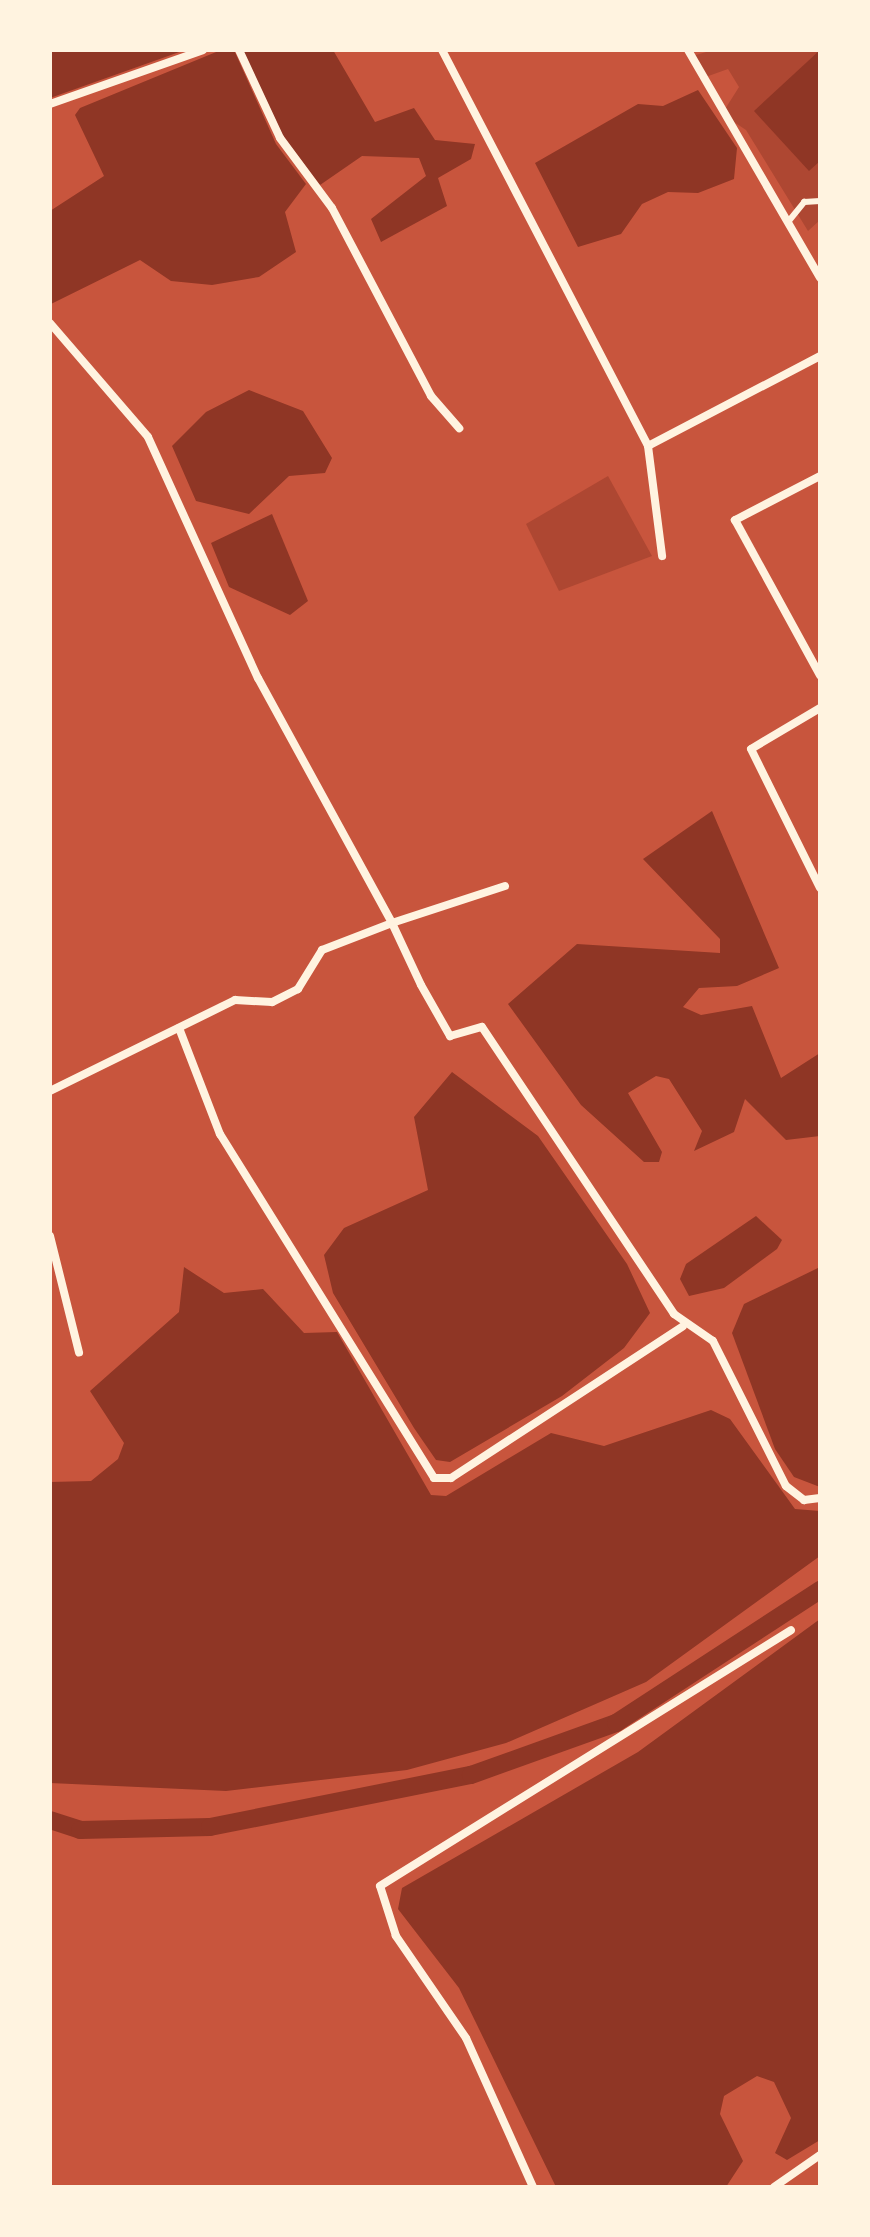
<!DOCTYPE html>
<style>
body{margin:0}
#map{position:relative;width:870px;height:2237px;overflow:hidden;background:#c8553d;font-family:"Noto Sans",sans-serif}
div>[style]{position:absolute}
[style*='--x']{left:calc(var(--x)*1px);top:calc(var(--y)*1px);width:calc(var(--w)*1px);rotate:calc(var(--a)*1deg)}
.green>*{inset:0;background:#ae4732}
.water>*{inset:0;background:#8f3625}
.canal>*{height:18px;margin:-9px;padding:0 9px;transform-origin:9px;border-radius:9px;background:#8f3625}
.pedestrian>*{height:6px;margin:-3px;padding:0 3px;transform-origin:3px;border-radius:3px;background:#fff3e0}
.minor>*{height:8px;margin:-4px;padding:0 4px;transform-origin:4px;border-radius:4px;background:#fff3e0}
span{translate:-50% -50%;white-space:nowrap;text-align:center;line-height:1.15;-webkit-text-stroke:10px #fff3e0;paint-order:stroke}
.frame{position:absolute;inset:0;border:52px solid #fff3e0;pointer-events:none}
</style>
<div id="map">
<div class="green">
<i style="clip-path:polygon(713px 50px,820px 50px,820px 220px,808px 231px,746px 130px,722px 114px,739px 87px,728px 69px,700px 79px,689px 57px)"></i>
<i style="clip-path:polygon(608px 476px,652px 556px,559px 591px,526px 524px)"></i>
</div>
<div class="water">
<i style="clip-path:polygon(50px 50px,185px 50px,50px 98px)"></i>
<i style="clip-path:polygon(221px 50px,234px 50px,276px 144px,306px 184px,285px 212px,296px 252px,259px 277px,212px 285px,171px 281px,140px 260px,51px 304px,50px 211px,104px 176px,75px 115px,80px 108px)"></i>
<i style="clip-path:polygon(243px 50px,333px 50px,375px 122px,414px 108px,435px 140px,475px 144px,471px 159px,438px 178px,447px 206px,381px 242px,371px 219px,426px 176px,419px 158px,362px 156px,320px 185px,283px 136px)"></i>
<i style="clip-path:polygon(820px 50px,820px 161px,809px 171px,754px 111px)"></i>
<i style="clip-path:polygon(698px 90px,737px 148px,734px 179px,698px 193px,668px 192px,642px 204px,621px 234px,578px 247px,535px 163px,638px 104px,663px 106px)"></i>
<i style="clip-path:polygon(249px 390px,303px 411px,332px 458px,325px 473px,289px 476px,249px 514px,196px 501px,172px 446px,206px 412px)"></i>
<i style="clip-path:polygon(272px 514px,308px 601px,290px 615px,229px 587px,211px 543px)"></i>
<i style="clip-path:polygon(712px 811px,779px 968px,737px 986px,699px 988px,683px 1007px,701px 1015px,752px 1006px,781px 1078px,820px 1053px,820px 1136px,786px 1140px,745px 1099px,734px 1132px,694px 1151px,702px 1131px,669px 1079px,656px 1076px,628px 1093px,662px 1152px,659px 1162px,644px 1162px,581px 1105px,508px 1004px,577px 944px,720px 953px,720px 939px,643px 859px)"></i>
<i style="clip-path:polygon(452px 1072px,538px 1136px,627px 1264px,650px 1313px,624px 1348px,562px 1396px,450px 1462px,436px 1460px,414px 1428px,333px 1293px,324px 1255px,344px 1228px,428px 1190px,414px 1117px)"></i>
<i style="clip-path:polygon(756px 1216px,782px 1240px,777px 1249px,724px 1288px,689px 1296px,680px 1279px,686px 1264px)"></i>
<i style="clip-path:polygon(184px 1267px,224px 1293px,263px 1289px,304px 1333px,337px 1332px,431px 1495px,446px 1496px,551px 1433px,604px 1446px,711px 1410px,730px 1419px,795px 1509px,820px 1511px,820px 1556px,646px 1682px,506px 1743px,407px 1770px,226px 1791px,50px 1783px,50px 1482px,91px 1481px,118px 1459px,124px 1443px,90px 1391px,179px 1312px)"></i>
<i style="clip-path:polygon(820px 1267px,820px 1487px,794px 1477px,775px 1449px,732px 1333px,744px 1304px)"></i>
<i style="clip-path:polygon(820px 1619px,820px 2140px,787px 2160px,775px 2153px,791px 2118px,774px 2082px,757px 2076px,724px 2096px,720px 2114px,743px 2161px,726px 2187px,556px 2187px,459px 1988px,398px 1909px,402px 1888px,638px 1752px)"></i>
</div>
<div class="canal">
<i style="--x:50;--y:1820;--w:32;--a:18"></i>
<i style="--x:80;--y:1830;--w:130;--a:-1.3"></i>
<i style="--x:210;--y:1827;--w:266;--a:-11.3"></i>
<i style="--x:471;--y:1775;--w:154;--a:-19.7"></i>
<i style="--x:616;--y:1723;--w:244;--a:-33.1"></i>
</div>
<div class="pedestrian">
<i style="--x:788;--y:222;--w:26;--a:-51"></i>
<i style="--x:804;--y:202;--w:16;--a:-4"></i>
</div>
<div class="minor">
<i style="--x:239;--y:50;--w:97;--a:65"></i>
<i style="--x:280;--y:138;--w:87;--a:53.4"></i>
<i style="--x:332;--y:208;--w:212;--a:62.2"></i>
<i style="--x:431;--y:396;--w:43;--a:48.8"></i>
<i style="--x:442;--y:50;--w:446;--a:62.5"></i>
<i style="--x:648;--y:446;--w:111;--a:82.7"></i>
<i style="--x:688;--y:50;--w:263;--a:59.9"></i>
<i style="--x:50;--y:104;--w:162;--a:-19.4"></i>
<i style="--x:50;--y:323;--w:150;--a:49.3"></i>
<i style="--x:148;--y:437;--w:265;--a:65.5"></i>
<i style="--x:258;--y:678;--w:279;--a:61.3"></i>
<i style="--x:392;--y:923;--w:75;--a:158.9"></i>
<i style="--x:322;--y:950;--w:46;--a:121.6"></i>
<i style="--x:298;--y:989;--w:29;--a:153"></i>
<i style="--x:272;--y:1002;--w:37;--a:-177"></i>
<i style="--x:235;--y:1000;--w:206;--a:153.8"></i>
<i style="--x:648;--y:446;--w:194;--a:-27.6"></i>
<i style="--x:820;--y:476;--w:96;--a:152.6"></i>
<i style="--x:735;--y:520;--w:177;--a:61.3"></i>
<i style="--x:820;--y:708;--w:80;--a:149.3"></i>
<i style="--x:751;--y:749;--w:155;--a:63.6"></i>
<i style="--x:505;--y:886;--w:119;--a:161.9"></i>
<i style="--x:392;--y:923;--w:68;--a:64.9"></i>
<i style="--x:421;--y:985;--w:59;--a:60.4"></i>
<i style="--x:450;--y:1036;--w:33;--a:-16"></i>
<i style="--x:482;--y:1027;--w:345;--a:56.2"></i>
<i style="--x:674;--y:1314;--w:47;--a:34.7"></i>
<i style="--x:713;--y:1341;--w:162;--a:63.3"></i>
<i style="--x:786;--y:1486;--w:23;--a:38"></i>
<i style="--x:804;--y:1500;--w:16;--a:-7"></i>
<i style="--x:179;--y:1028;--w:114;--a:68.9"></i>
<i style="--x:220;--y:1134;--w:405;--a:58.1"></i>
<i style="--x:434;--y:1478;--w:17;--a:0"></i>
<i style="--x:451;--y:1478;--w:277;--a:-33.2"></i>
<i style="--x:50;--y:1236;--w:120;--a:76"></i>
<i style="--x:533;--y:2187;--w:163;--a:-114.2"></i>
<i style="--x:466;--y:2038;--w:124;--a:-124.5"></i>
<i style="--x:396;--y:1936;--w:52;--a:-107.7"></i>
<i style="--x:380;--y:1886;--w:484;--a:-31.9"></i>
<i style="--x:774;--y:2187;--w:56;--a:-34.8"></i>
</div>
<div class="frame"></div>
</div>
